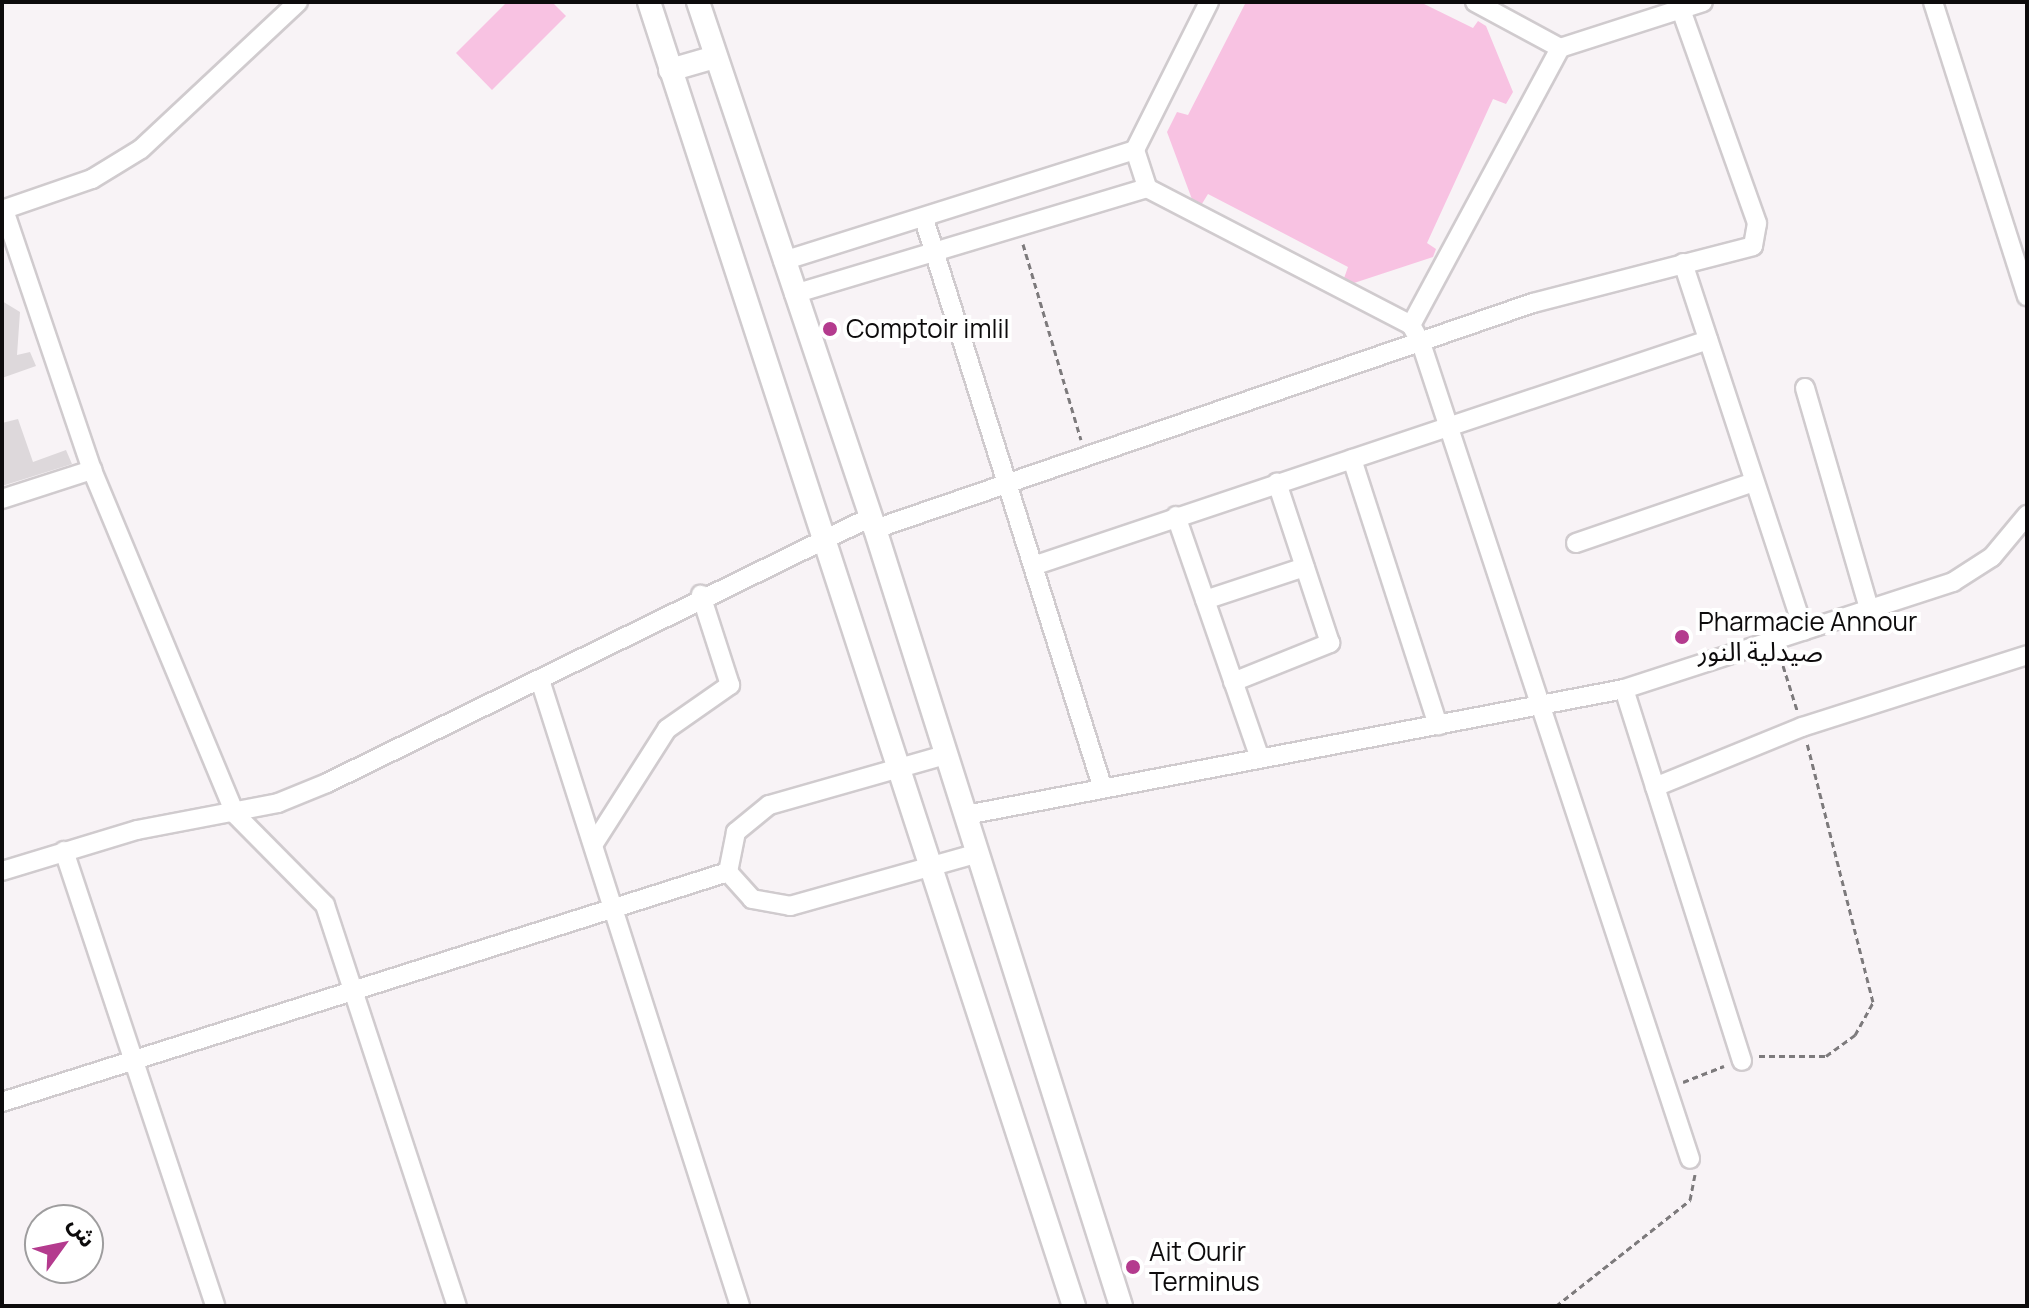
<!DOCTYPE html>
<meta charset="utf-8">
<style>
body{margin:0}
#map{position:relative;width:2029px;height:1308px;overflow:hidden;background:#f8f3f6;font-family:Manrope,"Noto Sans Arabic",sans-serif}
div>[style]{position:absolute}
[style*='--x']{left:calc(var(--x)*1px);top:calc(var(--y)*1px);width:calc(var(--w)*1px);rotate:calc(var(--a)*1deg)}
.green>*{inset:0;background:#f8c2e2}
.building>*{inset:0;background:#ddd8db}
.path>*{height:3px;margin-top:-1.5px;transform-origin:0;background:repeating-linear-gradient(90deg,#7d7a7c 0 6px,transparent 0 10px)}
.roads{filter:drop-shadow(2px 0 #d0cbce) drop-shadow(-2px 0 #d0cbce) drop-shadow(0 2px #d0cbce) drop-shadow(0 -2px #d0cbce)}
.minor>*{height:18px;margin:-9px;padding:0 9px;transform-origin:9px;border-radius:9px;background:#fff}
.major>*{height:22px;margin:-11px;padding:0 11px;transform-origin:11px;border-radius:11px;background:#fff}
.dots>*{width:22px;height:22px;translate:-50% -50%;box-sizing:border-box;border:4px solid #fff;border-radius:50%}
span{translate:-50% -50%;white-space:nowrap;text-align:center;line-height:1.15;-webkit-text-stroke:8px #fff;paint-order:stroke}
.poi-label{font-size:26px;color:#0d0b0c}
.left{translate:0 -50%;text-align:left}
.frame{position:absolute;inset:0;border:4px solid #0d0b0c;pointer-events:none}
.north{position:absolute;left:24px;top:1204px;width:80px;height:80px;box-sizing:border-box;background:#fff;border:2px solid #9e9d9e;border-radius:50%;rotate:57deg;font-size:22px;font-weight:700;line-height:32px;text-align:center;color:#0d0b0c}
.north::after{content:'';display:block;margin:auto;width:28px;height:36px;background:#b43b8e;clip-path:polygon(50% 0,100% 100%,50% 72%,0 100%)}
</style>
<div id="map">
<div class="green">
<i style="clip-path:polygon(507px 2px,552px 2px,566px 16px,492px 90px,456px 53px)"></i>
<i style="clip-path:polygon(1246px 2px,1420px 2px,1473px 28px,1478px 21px,1486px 26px,1513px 92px,1506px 104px,1493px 99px,1427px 243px,1436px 249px,1433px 257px,1351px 284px,1343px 281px,1348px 267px,1208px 194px,1200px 207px,1193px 202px,1167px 132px,1177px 112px,1188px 115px)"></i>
</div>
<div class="building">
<i style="clip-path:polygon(2px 301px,20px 312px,17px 355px,30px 352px,36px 366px,2px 378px)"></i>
<i style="clip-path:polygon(18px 419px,33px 462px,66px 450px,72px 464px,2px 486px,2px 423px)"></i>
</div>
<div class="path">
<i style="--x:1023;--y:244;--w:204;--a:73.5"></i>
<i style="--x:1780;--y:656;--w:57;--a:72.5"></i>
<i style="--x:1759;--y:1056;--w:67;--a:0"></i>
<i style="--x:1826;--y:1056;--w:36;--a:-36"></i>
<i style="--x:1855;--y:1035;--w:38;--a:-61"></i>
<i style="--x:1873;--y:1002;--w:266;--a:-104.3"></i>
<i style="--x:1683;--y:1082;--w:44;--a:-21.3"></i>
<i style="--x:1556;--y:1306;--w:171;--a:-38.3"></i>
<i style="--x:1690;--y:1200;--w:26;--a:-79"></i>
</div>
<div class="roads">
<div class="minor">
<i style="--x:1209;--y:2;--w:165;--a:116.6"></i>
<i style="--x:1135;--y:150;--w:40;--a:72"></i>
<i style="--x:1147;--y:188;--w:297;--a:27.4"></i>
<i style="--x:1411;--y:325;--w:21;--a:61"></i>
<i style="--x:1421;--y:343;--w:859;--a:71.75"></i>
<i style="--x:1475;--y:2;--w:97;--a:28.4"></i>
<i style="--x:1560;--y:48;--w:150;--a:-17.8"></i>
<i style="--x:1933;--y:2;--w:309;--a:72.3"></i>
<i style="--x:2;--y:210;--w:95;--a:-19"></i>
<i style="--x:92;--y:179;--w:57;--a:-31.5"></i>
<i style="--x:141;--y:149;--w:215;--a:-43.1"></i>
<i style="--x:4;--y:210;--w:274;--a:71.3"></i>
<i style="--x:92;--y:470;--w:373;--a:67.4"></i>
<i style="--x:235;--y:814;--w:128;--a:45.3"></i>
<i style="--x:325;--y:905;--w:422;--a:71.8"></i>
<i style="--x:924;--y:219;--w:594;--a:72.57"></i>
<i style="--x:783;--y:261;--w:369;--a:-17.5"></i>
<i style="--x:1683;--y:263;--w:387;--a:71.8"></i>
<i style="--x:794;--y:294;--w:369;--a:-16.7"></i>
<i style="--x:1411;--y:325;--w:315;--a:-61.7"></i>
<i style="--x:1805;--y:388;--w:230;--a:73.8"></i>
<i style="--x:1352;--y:459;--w:280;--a:72.1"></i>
<i style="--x:2;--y:499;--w:95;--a:-17.9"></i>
<i style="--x:1176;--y:516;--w:256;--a:70.9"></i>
<i style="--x:875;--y:529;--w:696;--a:-18.96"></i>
<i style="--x:1533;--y:303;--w:227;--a:-14.5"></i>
<i style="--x:1753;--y:246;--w:23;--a:-80"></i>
<i style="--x:1757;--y:223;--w:227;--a:-109.6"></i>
<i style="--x:1576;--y:543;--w:188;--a:-18.9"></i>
<i style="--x:1033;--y:566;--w:712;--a:-18.51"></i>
<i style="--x:1205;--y:600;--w:105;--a:-18.3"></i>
<i style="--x:540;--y:680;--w:657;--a:72.28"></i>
<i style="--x:1233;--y:682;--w:105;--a:-21.9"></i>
<i style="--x:1330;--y:643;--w:169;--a:-108.3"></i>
<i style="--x:1624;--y:689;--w:390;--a:72.4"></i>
<i style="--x:945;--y:755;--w:183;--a:164.1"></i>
<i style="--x:769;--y:805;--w:43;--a:140.7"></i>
<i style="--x:736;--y:832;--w:41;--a:101.3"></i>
<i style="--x:728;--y:872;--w:36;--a:48"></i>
<i style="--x:752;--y:899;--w:39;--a:10"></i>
<i style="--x:790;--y:906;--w:195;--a:-15.7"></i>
<i style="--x:1655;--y:787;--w:159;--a:-22.2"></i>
<i style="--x:1802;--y:727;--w:236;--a:-17.7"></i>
<i style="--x:966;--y:815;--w:670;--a:-10.84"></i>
<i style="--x:1624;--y:689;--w:346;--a:-18"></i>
<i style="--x:1953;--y:582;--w:46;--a:-32.7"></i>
<i style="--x:1992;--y:557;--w:55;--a:-50.2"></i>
<i style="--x:595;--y:842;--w:134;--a:-57.5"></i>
<i style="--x:667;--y:729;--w:77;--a:-34.9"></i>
<i style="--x:730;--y:685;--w:95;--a:-107.9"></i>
<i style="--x:64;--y:851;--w:479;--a:71.6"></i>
<i style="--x:2;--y:871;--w:141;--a:-16.9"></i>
<i style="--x:137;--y:830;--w:144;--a:-10.8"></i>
<i style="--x:278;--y:803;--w:53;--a:-22.2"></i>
<i style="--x:327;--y:783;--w:606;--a:-26.06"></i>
<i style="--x:2;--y:1102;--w:762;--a:-17.58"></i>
</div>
<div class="major">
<i style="--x:649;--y:2;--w:1372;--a:71.95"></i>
<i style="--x:698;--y:2;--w:556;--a:71.43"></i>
<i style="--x:875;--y:529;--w:815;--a:72.43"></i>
<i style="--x:670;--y:70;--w:47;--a:-16.1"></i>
</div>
</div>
<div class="dots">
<i style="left:830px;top:329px;background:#b43b8e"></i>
<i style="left:1682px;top:637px;background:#b43b8e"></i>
<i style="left:1133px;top:1267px;background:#b43b8e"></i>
</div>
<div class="poi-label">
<span class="left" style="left:846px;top:329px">Comptoir imlil</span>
<span class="left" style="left:1698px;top:637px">Pharmacie Annour<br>صيدلية النور</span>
<span class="left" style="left:1149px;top:1267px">Ait Ourir<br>Terminus</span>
</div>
<div class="frame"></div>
<div class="north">ش</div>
</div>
